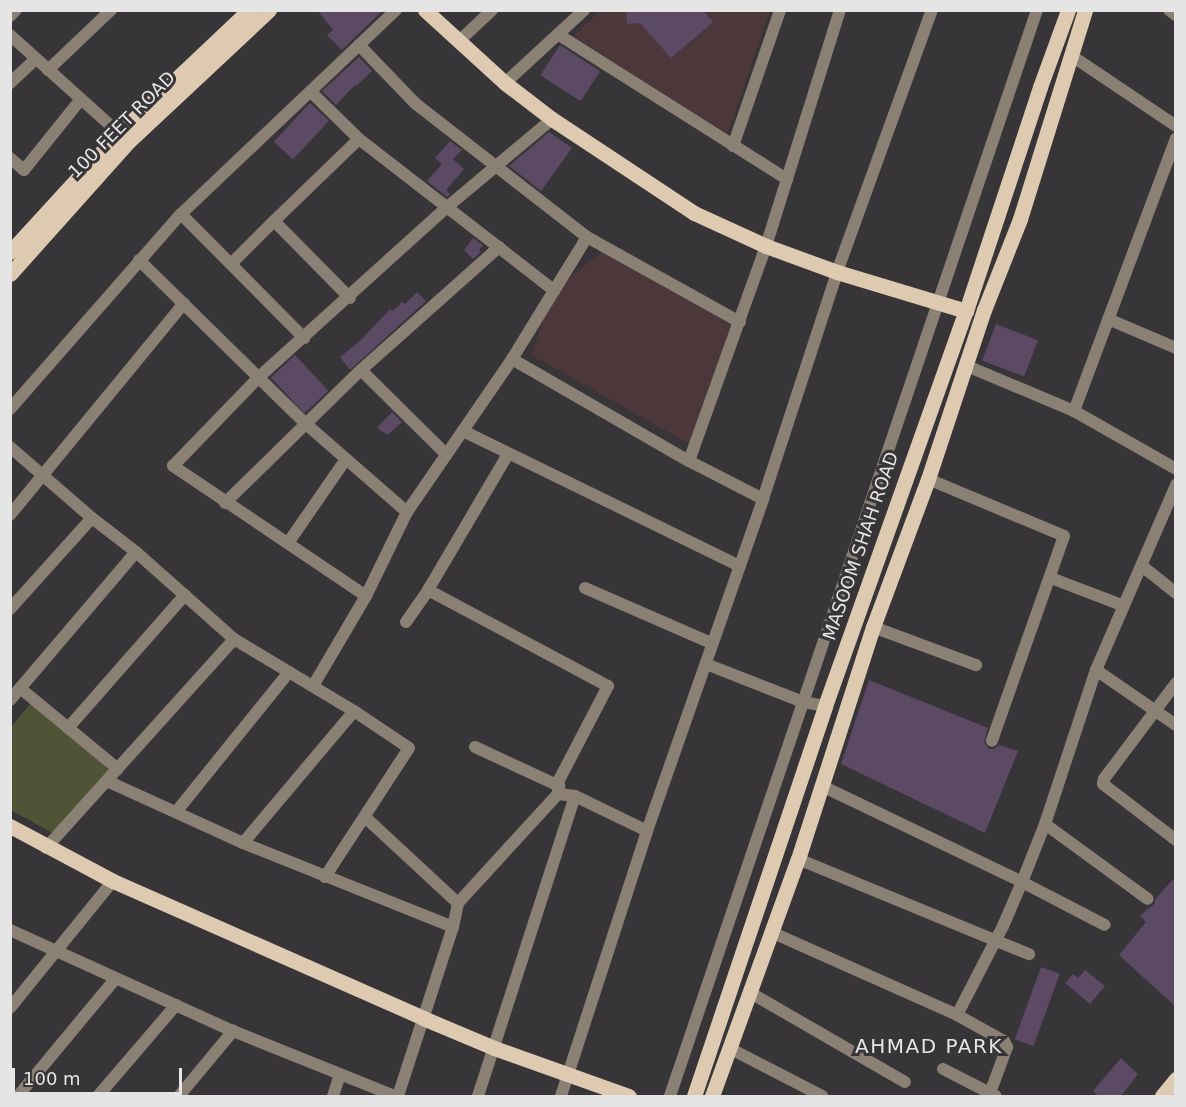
<!DOCTYPE html>
<style>
body{margin:0}
#map{position:relative;width:1186px;height:1107px;overflow:hidden;background:#373537;font-family:"DejaVu Sans",sans-serif}
div>[style]{position:absolute}
[style*='--x']{left:calc(var(--x)*1px);top:calc(var(--y)*1px);width:calc(var(--w)*1px);rotate:calc(var(--a)*1deg)}
.education>*{inset:0;background:#4c373a}
.green>*{inset:0;background:#505336}
.building>*{inset:0;background:#5c4964;transform-origin:0 0}
.minor>*{height:12px;margin:-6px;padding:0 6px;transform-origin:6px;border-radius:6px;background:#8a8073}
.major>*{height:15px;margin:-7.5px;padding:0 7.5px;transform-origin:7.5px;border-radius:7.5px;background:#ddcab0}
span{translate:-50% -50%;white-space:nowrap;text-align:center;line-height:1.15;-webkit-text-stroke:6px #373537;paint-order:stroke}
.street-label{font-size:18px;color:#e6e5e6}
.neighbourhood-label{font-size:20px;color:#e6e5e6;letter-spacing:1.5px}
.frame{position:absolute;inset:0;border:12px solid #e6e5e6;pointer-events:none}
.scale{position:absolute;left:12px;top:1068px;width:170px;height:27px;box-sizing:border-box;border:3px solid #e6e5e6;border-top:0;padding-left:8px;font-size:18px;line-height:21px;white-space:nowrap;color:#e6e5e6;-webkit-text-stroke:4px #373537;paint-order:stroke}
</style>
<div id="map">
<div class="education">
<i style="clip-path:polygon(600px 11px,770px 11px,727px 135px,573px 36px)"></i>
<i style="clip-path:polygon(602px 252px,734px 324px,693px 446px,531px 355px,554px 290px)"></i>
</div>
<div class="green">
<i style="clip-path:polygon(37px 696px,121px 765px,56px 835px,11px 810px,11px 727px)"></i>
</div>
<div class="building">
<i style="clip-path:polygon(317px 10px,383px 10px,342px 50px,327px 35px,333px 30px)"></i>
<i style="clip-path:polygon(626px 10px,703px 10px,713px 22px,671px 58px,640px 23px,627px 24px)"></i>
<i style="left:560px;top:45px;width:48px;height:36px;rotate:33deg"></i>
<i style="clip-path:polygon(359px 57px,372px 71px,356px 86px,355px 85px,336px 105px,322px 91px)"></i>
<i style="left:310px;top:103px;width:26px;height:53px;rotate:43deg"></i>
<i style="clip-path:polygon(549px 132px,572px 148px,541px 191px,509px 166px)"></i>
<i style="clip-path:polygon(450px 141px,462px 150px,453px 159px,464px 169px,446px 190px,450px 194px,447px 197px,427px 181px,442px 164px,435px 158px)"></i>
<i style="clip-path:polygon(473px 238px,483px 245px,479px 250px,481px 252px,473px 259px,464px 250px)"></i>
<i style="clip-path:polygon(417px 292px,426px 301px,350px 370px,340px 357px,361px 340px,390px 309px,393px 311px,402px 302px,405px 304px)"></i>
<i style="left:996px;top:324px;width:45px;height:39px;rotate:21deg"></i>
<i style="left:295px;top:355px;width:49px;height:33px;rotate:47deg"></i>
<i style="clip-path:polygon(392px 412px,402px 422px,388px 435px,377px 428px)"></i>
<i style="clip-path:polygon(869px 680px,988px 728px,984px 742px,989px 749px,994px 749px,999px 745px,1018px 751px,985px 833px,841px 764px)"></i>
<i style="clip-path:polygon(1176px 876px,1176px 1007px,1119px 955px,1146px 922px,1140px 916px,1154px 904px,1156px 898px)"></i>
<i style="left:1041px;top:967px;width:20px;height:77px;rotate:20deg"></i>
<i style="clip-path:polygon(1085px 970px,1105px 986px,1090px 1004px,1065px 983px,1073px 974px,1078px 978px)"></i>
<i style="clip-path:polygon(1121px 1058px,1138px 1074px,1121px 1096px,1098px 1096px,1093px 1091px)"></i>
</div>
<div class="minor">
<i style="--x:1169;--y:10;--w:9;--a:36"></i>
<i style="--x:10;--y:16;--w:8;--a:-45"></i>
<i style="--x:10;--y:35;--w:147;--a:42"></i>
<i style="--x:559;--y:35;--w:270;--a:32.3"></i>
<i style="--x:458;--y:42;--w:47;--a:-43.3"></i>
<i style="--x:359;--y:45;--w:82;--a:46"></i>
<i style="--x:416;--y:104;--w:217;--a:37.9"></i>
<i style="--x:587;--y:237;--w:175;--a:29.1"></i>
<i style="--x:1072;--y:56;--w:125;--a:33.9"></i>
<i style="--x:48;--y:70;--w:87;--a:-43.6"></i>
<i style="--x:10;--y:83;--w:35;--a:-43"></i>
<i style="--x:505;--y:83;--w:108;--a:-42.7"></i>
<i style="--x:311;--y:92;--w:67;--a:44.4"></i>
<i style="--x:733;--y:146;--w:144;--a:-70.9"></i>
<i style="--x:10;--y:158;--w:18;--a:41"></i>
<i style="--x:24;--y:170;--w:91;--a:-51.2"></i>
<i style="--x:181;--y:214;--w:175;--a:45.2"></i>
<i style="--x:139;--y:260;--w:234;--a:44.5"></i>
<i style="--x:306;--y:424;--w:134;--a:41.1"></i>
<i style="--x:232;--y:263;--w:59;--a:-45"></i>
<i style="--x:350;--y:298;--w:108;--a:-134.6"></i>
<i style="--x:274;--y:221;--w:118;--a:-44"></i>
<i style="--x:359;--y:139;--w:247;--a:37.8"></i>
<i style="--x:1108;--y:319;--w:74;--a:23.1"></i>
<i style="--x:512;--y:359;--w:204;--a:30"></i>
<i style="--x:689;--y:461;--w:83;--a:27.2"></i>
<i style="--x:967;--y:366;--w:116;--a:22.8"></i>
<i style="--x:1074;--y:411;--w:117;--a:29.6"></i>
<i style="--x:361;--y:370;--w:120;--a:44.7"></i>
<i style="--x:10;--y:409;--w:259;--a:-48.8"></i>
<i style="--x:181;--y:214;--w:296;--a:-43.5"></i>
<i style="--x:1074;--y:411;--w:291;--a:-69.5"></i>
<i style="--x:463;--y:431;--w:308;--a:26"></i>
<i style="--x:10;--y:447;--w:108;--a:40.9"></i>
<i style="--x:92;--y:518;--w:56;--a:37.7"></i>
<i style="--x:136;--y:552;--w:131;--a:41.6"></i>
<i style="--x:234;--y:639;--w:140;--a:31"></i>
<i style="--x:354;--y:711;--w:66;--a:33.9"></i>
<i style="--x:409;--y:748;--w:154;--a:123.1"></i>
<i style="--x:689;--y:461;--w:228;--a:-70.3"></i>
<i style="--x:766;--y:246;--w:247;--a:-72.6"></i>
<i style="--x:928;--y:479;--w:147;--a:22.7"></i>
<i style="--x:1064;--y:536;--w:217;--a:109.4"></i>
<i style="--x:225;--y:503;--w:190;--a:-44.4"></i>
<i style="--x:361;--y:370;--w:185;--a:-41.7"></i>
<i style="--x:10;--y:515;--w:274;--a:-50.6"></i>
<i style="--x:288;--y:543;--w:102;--a:-55.4"></i>
<i style="--x:1142;--y:566;--w:43;--a:38.5"></i>
<i style="--x:1051;--y:578;--w:78;--a:21"></i>
<i style="--x:585;--y:588;--w:137;--a:23.6"></i>
<i style="--x:428;--y:590;--w:204;--a:28.1"></i>
<i style="--x:608;--y:686;--w:106;--a:117.5"></i>
<i style="--x:559;--y:780;--w:14;--a:94"></i>
<i style="--x:366;--y:596;--w:93;--a:-64"></i>
<i style="--x:407;--y:512;--w:186;--a:-55.5"></i>
<i style="--x:512;--y:359;--w:143;--a:-58.4"></i>
<i style="--x:10;--y:609;--w:122;--a:-48"></i>
<i style="--x:406;--y:622;--w:39;--a:-55"></i>
<i style="--x:428;--y:590;--w:158;--a:-59.5"></i>
<i style="--x:873;--y:627;--w:110;--a:20.3"></i>
<i style="--x:706;--y:664;--w:104;--a:21.4"></i>
<i style="--x:803;--y:702;--w:22;--a:10"></i>
<i style="--x:1096;--y:670;--w:97;--a:34.5"></i>
<i style="--x:1176;--y:683;--w:120;--a:126.9"></i>
<i style="--x:1104;--y:779;--w:5;--a:101"></i>
<i style="--x:1103;--y:784;--w:92;--a:37.5"></i>
<i style="--x:313;--y:686;--w:104;--a:-59.5"></i>
<i style="--x:366;--y:596;--w:233;--a:-146"></i>
<i style="--x:173;--y:466;--w:125;--a:-46"></i>
<i style="--x:260;--y:376;--w:251;--a:-42.1"></i>
<i style="--x:446;--y:208;--w:138;--a:-40"></i>
<i style="--x:20;--y:688;--w:127;--a:39.6"></i>
<i style="--x:10;--y:700;--w:194;--a:-49.6"></i>
<i style="--x:68;--y:728;--w:177;--a:-48.7"></i>
<i style="--x:475;--y:747;--w:93;--a:24.9"></i>
<i style="--x:107;--y:781;--w:149;--a:24.5"></i>
<i style="--x:243;--y:843;--w:226;--a:21.8"></i>
<i style="--x:822;--y:786;--w:222;--a:25.6"></i>
<i style="--x:1022;--y:882;--w:93;--a:27.4"></i>
<i style="--x:176;--y:812;--w:180;--a:-51.1"></i>
<i style="--x:365;--y:817;--w:127;--a:42.8"></i>
<i style="--x:1045;--y:824;--w:127;--a:36.1"></i>
<i style="--x:243;--y:843;--w:172;--a:-49.9"></i>
<i style="--x:46;--y:848;--w:281;--a:-48"></i>
<i style="--x:798;--y:859;--w:250;--a:22.4"></i>
<i style="--x:10;--y:930;--w:245;--a:24.4"></i>
<i style="--x:233;--y:1031;--w:175;--a:21.9"></i>
<i style="--x:771;--y:932;--w:204;--a:24"></i>
<i style="--x:957;--y:1015;--w:54;--a:29"></i>
<i style="--x:1004;--y:1041;--w:7;--a:63"></i>
<i style="--x:1007;--y:1047;--w:52;--a:110.2"></i>
<i style="--x:749;--y:992;--w:180;--a:30"></i>
<i style="--x:10;--y:1008;--w:164;--a:-51"></i>
<i style="--x:957;--y:1015;--w:100;--a:-62.7"></i>
<i style="--x:1003;--y:926;--w:48;--a:-66.6"></i>
<i style="--x:1022;--y:882;--w:62;--a:-68.4"></i>
<i style="--x:1045;--y:824;--w:162;--a:-71.7"></i>
<i style="--x:1096;--y:670;--w:202;--a:-66.6"></i>
<i style="--x:729;--y:1048;--w:105;--a:27.3"></i>
<i style="--x:943;--y:1069;--w:59;--a:27"></i>
<i style="--x:18;--y:1096;--w:152;--a:-50.3"></i>
<i style="--x:98;--y:1096;--w:120;--a:-49.4"></i>
<i style="--x:179;--y:1096;--w:85;--a:-50.3"></i>
<i style="--x:333;--y:1096;--w:23;--a:-72"></i>
<i style="--x:398;--y:1096;--w:178;--a:-72"></i>
<i style="--x:453;--y:927;--w:25;--a:-78"></i>
<i style="--x:458;--y:903;--w:148;--a:-47.5"></i>
<i style="--x:558;--y:794;--w:17;--a:7"></i>
<i style="--x:575;--y:796;--w:80;--a:25.9"></i>
<i style="--x:478;--y:1096;--w:315;--a:-72.1"></i>
<i style="--x:561;--y:1096;--w:279;--a:-72"></i>
<i style="--x:647;--y:831;--w:352;--a:-70.7"></i>
<i style="--x:763;--y:499;--w:239;--a:-71.9"></i>
<i style="--x:837;--y:272;--w:279;--a:-70.1"></i>
<i style="--x:670;--y:1096;--w:1146;--a:-71.33"></i>
</div>
<div class="major">
<i style="--x:425;--y:10;--w:108;--a:42.4"></i>
<i style="--x:505;--y:83;--w:59;--a:37.5"></i>
<i style="--x:552;--y:119;--w:170;--a:33.5"></i>
<i style="--x:694;--y:213;--w:79;--a:24.6"></i>
<i style="--x:766;--y:246;--w:76;--a:20.1"></i>
<i style="--x:837;--y:272;--w:135;--a:16.8"></i>
<i style="--x:10;--y:252;--w:161;--a:-47.5"></i>
<i style="--x:119;--y:133;--w:179;--a:-43.4"></i>
<i style="--x:10;--y:274;--w:178;--a:-48.2"></i>
<i style="--x:129;--y:141;--w:192;--a:-43.1"></i>
<i style="--x:10;--y:826;--w:117;--a:28.1"></i>
<i style="--x:113;--y:881;--w:339;--a:23.8"></i>
<i style="--x:423;--y:1018;--w:77;--a:22.9"></i>
<i style="--x:494;--y:1048;--w:143;--a:19.6"></i>
<i style="--x:694;--y:1096;--w:411;--a:-71.4"></i>
<i style="--x:825;--y:706;--w:419;--a:-70.4"></i>
<i style="--x:966;--y:311;--w:236;--a:-71.7"></i>
<i style="--x:1040;--y:87;--w:82;--a:-70"></i>
<i style="--x:712;--y:1096;--w:252;--a:-70.1"></i>
<i style="--x:798;--y:859;--w:244;--a:-72.1"></i>
<i style="--x:873;--y:627;--w:158;--a:-69.6"></i>
<i style="--x:928;--y:479;--w:178;--a:-71.7"></i>
<i style="--x:984;--y:310;--w:98;--a:-68.4"></i>
<i style="--x:1020;--y:219;--w:219;--a:-72.7"></i>
<i style="--x:1162;--y:1096;--w:22;--a:-51"></i>
</div>
<div class="street-label">
<span style="left:122px;top:125px;rotate:-45deg">100 FEET ROAD</span>
<span style="left:861px;top:546px;rotate:-71deg">MASOOM SHAH ROAD</span>
</div>
<div class="neighbourhood-label">
<span style="left:929px;top:1046px">AHMAD PARK</span>
</div>
<div class="frame"></div>
<div class="scale">100 m</div>
</div>
